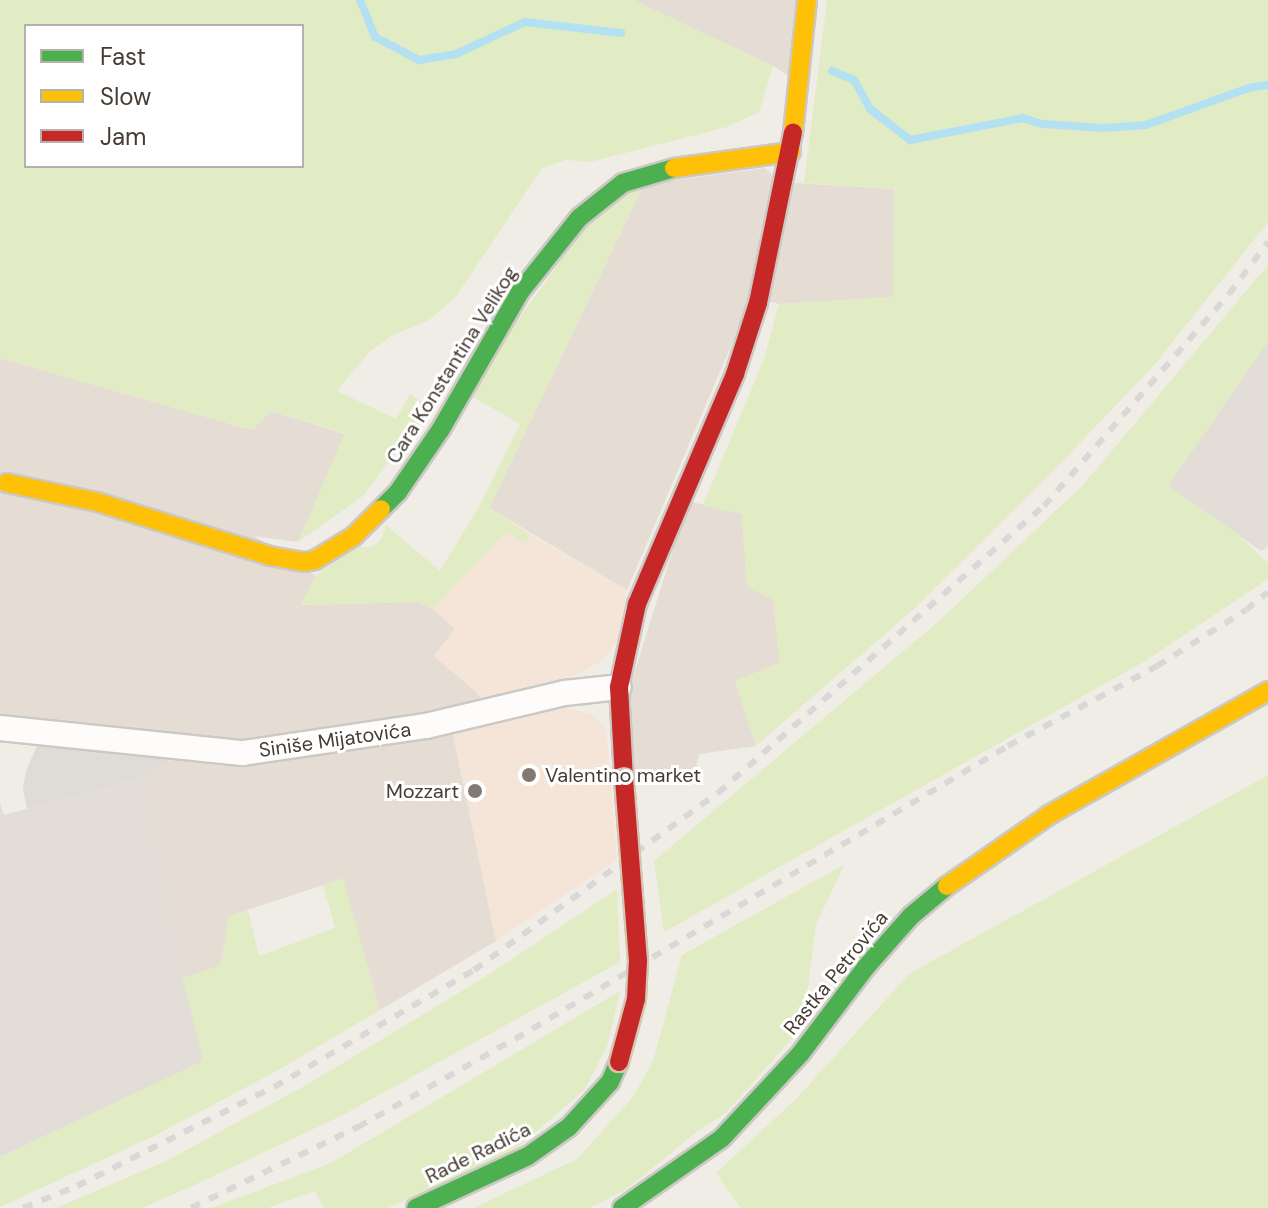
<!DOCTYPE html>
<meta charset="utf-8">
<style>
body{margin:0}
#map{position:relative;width:1268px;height:1208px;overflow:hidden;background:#f0ece6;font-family:"DM Sans",sans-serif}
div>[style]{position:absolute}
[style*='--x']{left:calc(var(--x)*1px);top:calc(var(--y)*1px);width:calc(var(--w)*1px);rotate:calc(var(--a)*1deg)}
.residential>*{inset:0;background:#e5ddd3}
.commercial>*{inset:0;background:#f4e5d8}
.industrial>*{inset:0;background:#e3ddd8}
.green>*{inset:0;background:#e2ecc4}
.parking>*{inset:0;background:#dfdbd6}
.stream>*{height:8px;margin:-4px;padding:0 4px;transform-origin:4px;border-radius:4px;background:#b3e1f2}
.roads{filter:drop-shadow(2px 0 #ccc8c3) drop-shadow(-2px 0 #ccc8c3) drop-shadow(0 2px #ccc8c3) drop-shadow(0 -2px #ccc8c3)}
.street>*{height:24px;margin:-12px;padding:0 12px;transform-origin:12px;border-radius:12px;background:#fdfcfb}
.fast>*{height:18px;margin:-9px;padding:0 9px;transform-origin:9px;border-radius:9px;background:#4caf50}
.slow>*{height:18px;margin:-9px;padding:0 9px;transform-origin:9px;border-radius:9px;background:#ffc107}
.jam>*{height:18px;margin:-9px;padding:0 9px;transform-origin:9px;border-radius:9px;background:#c62828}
.rail>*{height:6px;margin-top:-3px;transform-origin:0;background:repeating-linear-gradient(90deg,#d8d8d7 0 10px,transparent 0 20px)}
.bridges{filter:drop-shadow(2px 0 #d4c6b2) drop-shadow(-2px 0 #d4c6b2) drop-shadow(0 2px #d4c6b2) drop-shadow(0 -2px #d4c6b2)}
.jam-bridge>*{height:18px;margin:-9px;padding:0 9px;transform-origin:9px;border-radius:9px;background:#c62828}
.dots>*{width:22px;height:22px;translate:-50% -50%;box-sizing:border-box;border:4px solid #fff;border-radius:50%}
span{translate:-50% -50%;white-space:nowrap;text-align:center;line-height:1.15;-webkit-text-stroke:6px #fff;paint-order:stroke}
.street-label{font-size:20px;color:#463c33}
.poi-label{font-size:20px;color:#463c33}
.left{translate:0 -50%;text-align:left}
.right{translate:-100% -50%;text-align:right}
.legend{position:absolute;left:24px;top:24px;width:280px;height:144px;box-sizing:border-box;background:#fff;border:2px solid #b5b1ad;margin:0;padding:10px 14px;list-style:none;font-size:24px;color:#463c33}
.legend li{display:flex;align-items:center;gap:16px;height:40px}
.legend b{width:40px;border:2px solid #b5b1ad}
</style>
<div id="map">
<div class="residential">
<i style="clip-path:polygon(633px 0,801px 0,793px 79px,773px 66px)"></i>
<i style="clip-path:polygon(765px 168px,775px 177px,756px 287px,627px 590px,489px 508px,644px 184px)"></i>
<i style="clip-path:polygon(794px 183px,894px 189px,893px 297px,779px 304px,768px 301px)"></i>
<i style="clip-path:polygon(0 358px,252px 430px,271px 411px,345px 434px,298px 542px,254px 536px,316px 576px,301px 605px,418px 602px,433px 609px,455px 629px,434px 656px,475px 691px,488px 707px,246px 745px,0 722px)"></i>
<i style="clip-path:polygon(688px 501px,742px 514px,747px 587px,773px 599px,780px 663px,735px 681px,756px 746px,699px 754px,695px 775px,627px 774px,630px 687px)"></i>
<i style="clip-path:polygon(453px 730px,496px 941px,380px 1010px,342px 879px,229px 916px,221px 965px,183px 978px,145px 777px,180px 754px)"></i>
</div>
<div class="commercial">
<i style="clip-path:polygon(506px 532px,525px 543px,531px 535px,627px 590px,617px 642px,601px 661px,550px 689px,488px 707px,475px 691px,434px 656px,455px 629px,433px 609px)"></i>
<i style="clip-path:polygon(562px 706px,594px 715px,606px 729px,617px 860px,496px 941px,451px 726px)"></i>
</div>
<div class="industrial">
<i style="clip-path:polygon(1268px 341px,1268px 546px,1261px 551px,1168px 486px)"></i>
<i style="clip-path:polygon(145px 777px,183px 978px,204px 1061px,0 1157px,0 803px,4px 815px)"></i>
</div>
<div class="green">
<i style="clip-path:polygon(evenodd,0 0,633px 0,773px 66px,759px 112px,727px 127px,590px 162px,566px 160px,542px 168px,455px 298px,429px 320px,393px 335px,369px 352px,337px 391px,396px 419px,410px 394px,425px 404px,405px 440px,363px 496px,298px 542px,345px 433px,271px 411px,253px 430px,0 358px,0 0,302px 26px,302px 166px,26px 166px,26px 26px,302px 26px)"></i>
<i style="clip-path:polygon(827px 0,1268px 0,1268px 222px,1155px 364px,1059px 465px,917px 606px,756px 746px,735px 681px,780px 663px,773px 599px,747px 587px,742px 514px,703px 505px,764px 359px,779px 304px,893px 297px,894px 189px,804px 183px)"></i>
<i style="clip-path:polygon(644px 184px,489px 508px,531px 535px,525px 543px,506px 532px,433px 609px,418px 602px,300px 605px,316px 576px,356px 546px,370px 548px,381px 540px,386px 525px,440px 571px,481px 503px,520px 424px,471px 396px,513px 327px,590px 220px)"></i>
<i style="clip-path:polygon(1268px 265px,1268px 341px,1168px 486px,1237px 534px,1268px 563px,1268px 579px,1145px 661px,664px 932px,654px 861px,939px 621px,1083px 485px)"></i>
<i style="clip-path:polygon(1268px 775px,1268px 1208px,741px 1208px,716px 1173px,796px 1099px,909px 974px)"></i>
<i style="clip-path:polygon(845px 864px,816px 924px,803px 1026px,726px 1113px,699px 1130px,627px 1189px,590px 1208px,474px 1208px,577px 1159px,633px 1097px,653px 1061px,682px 955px)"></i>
<i style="clip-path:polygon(343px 878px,380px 1010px,275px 1072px,154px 1136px,0 1207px,0 1157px,203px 1061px,183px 978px,221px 965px,229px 916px,248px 910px,259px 956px,335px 928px,323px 885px)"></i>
<i style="clip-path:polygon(617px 889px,620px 962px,343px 1115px,188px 1188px,142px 1208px,56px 1208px,164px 1162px,310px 1083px,488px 975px)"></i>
<i style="clip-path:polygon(620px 991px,607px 1047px,584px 1090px,514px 1151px,388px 1208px,324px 1208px,315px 1191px,268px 1208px,211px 1208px,331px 1163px)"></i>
</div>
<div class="parking">
<i style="clip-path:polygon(38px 743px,180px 754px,145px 777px,27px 809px,23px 789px,26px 771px)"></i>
</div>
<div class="stream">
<i style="--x:360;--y:0;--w:40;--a:68"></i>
<i style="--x:375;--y:37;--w:50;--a:27.6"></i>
<i style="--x:419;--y:60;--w:37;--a:-9"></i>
<i style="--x:456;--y:54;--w:76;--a:-24.9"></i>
<i style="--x:525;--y:22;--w:97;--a:6.5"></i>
<i style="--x:832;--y:71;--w:24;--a:22"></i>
<i style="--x:854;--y:80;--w:33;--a:61"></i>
<i style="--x:870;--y:109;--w:51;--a:37.8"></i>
<i style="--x:910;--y:140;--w:115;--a:-11"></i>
<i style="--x:1023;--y:118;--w:20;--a:18"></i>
<i style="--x:1042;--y:124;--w:61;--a:3.8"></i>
<i style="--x:1103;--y:128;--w:43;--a:-4"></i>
<i style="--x:1146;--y:125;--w:109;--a:-19.8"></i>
<i style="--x:1249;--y:88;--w:19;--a:-9"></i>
</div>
<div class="roads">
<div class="street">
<i style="--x:0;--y:728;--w:244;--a:5.9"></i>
<i style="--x:243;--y:753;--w:185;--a:-8.4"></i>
<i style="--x:426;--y:726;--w:143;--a:-13.4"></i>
<i style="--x:565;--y:693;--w:54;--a:-6.3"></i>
</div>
<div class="fast">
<i style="--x:381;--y:509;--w:24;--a:-45"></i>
<i style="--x:398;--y:492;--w:76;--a:-55.7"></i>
<i style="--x:441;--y:429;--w:158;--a:-60"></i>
<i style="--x:520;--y:292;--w:95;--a:-51.4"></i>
<i style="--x:579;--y:218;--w:56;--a:-38.5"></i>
<i style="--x:623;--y:183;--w:53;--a:-16.4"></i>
<i style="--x:416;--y:1208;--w:123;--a:-24.9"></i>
<i style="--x:528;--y:1156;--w:50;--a:-35.3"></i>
<i style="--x:569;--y:1127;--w:61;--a:-47.7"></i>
<i style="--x:610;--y:1082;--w:22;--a:-66"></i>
<i style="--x:622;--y:1208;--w:122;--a:-35"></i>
<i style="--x:722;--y:1138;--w:116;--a:-47.1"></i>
<i style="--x:801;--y:1053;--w:108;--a:-52.9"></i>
<i style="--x:866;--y:967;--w:68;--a:-48.6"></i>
<i style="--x:911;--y:916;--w:47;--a:-39.8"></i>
</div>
<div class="slow">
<i style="--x:793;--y:133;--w:134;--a:-84"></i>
<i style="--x:674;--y:168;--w:118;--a:-7.8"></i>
<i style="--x:7;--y:483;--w:92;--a:11.9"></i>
<i style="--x:97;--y:502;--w:181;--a:17.3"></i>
<i style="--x:270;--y:556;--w:35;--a:10"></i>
<i style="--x:304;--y:562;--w:11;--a:-10"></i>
<i style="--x:315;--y:560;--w:46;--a:-31.6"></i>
<i style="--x:354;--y:536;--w:38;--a:-45"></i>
<i style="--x:947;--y:886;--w:124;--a:-34.8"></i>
<i style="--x:1049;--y:815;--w:252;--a:-29.5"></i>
</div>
<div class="jam">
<i style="--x:624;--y:779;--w:92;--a:-93.1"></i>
<i style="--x:619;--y:687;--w:85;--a:-77.8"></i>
<i style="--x:637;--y:604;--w:250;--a:-66.9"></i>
<i style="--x:735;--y:374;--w:75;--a:-72.1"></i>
<i style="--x:758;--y:303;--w:174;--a:-78.4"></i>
</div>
</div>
<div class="rail">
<i style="--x:23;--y:1208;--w:58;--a:-22.2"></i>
<i style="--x:77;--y:1186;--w:220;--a:-26.7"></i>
<i style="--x:274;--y:1087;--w:232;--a:-30.3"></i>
<i style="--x:474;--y:970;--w:301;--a:-36"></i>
<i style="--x:718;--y:793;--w:434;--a:-41.4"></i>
<i style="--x:1044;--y:506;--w:281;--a:-48.9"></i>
<i style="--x:1229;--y:294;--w:65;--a:-53.1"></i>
<i style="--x:191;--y:1208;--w:186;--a:-25.9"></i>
<i style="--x:358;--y:1127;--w:180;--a:-29.3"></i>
<i style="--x:515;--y:1039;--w:573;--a:-30.72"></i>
<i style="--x:1008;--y:746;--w:169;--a:-28.2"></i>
<i style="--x:1157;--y:666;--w:105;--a:-32.2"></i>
<i style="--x:1246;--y:610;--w:28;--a:-39"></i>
</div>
<div class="bridges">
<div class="jam-bridge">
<i style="--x:619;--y:1062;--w:65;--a:-74.9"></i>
<i style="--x:636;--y:999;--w:38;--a:-87"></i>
<i style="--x:638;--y:961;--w:183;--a:-94.4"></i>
</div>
</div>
<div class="dots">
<i style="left:529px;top:775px;background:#827a72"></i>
<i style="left:475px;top:791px;background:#827a72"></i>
</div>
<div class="street-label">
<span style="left:452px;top:365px;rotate:-58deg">Cara Konstantina Velikog</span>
<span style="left:335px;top:740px;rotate:-8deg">Siniše Mijatovića</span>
<span style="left:836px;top:973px;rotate:-51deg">Rastka Petrovića</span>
<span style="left:478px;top:1153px;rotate:-26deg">Rade Radića</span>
</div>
<div class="poi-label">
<span class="left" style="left:545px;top:775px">Valentino market</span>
<span class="right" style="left:459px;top:791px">Mozzart</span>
</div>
<ul class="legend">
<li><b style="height:10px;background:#4caf50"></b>Fast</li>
<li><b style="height:10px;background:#ffc107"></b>Slow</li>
<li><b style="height:10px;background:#c62828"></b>Jam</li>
</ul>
</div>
